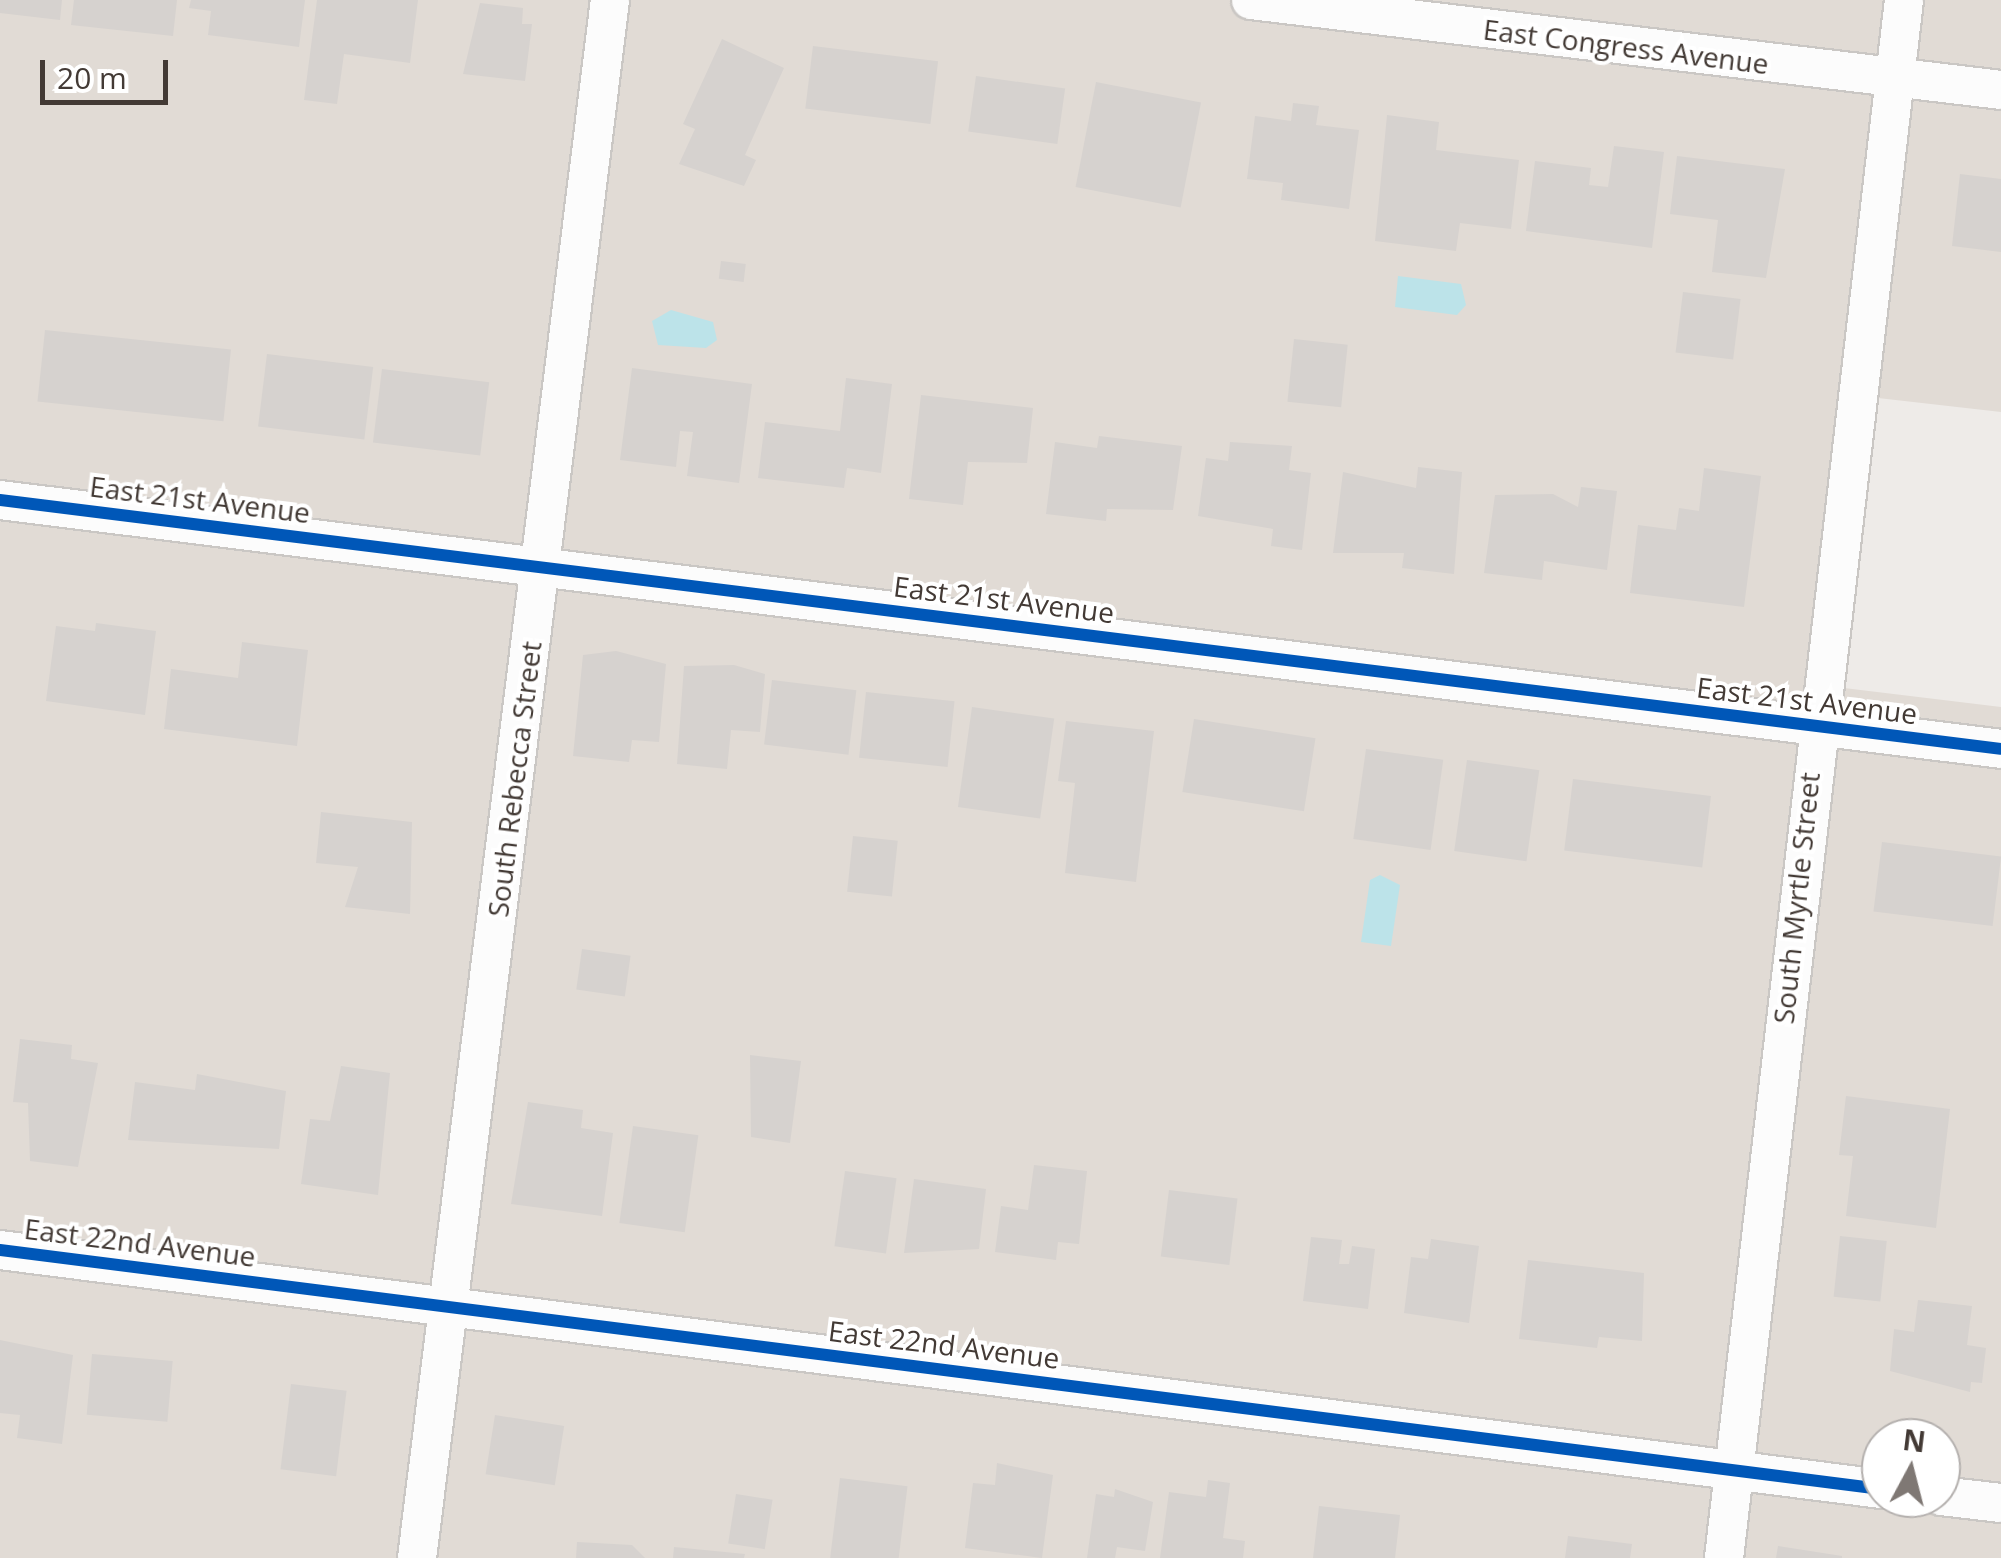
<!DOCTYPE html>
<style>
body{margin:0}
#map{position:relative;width:2001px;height:1558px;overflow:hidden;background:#eeebe8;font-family:"Open Sans",sans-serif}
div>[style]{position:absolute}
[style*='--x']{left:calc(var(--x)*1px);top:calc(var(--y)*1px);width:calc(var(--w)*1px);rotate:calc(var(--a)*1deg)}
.residential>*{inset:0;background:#e1dbd5}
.water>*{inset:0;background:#bce3e9}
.building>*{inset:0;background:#d6d2cf;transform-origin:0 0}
.roads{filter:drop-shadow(2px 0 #cac7c4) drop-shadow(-2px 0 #cac7c4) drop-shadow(0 2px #cac7c4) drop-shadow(0 -2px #cac7c4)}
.minor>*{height:38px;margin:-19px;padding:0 19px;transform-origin:19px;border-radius:19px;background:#fcfcfc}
.cycleway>*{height:12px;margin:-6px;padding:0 6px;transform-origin:6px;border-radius:6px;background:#0057b8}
span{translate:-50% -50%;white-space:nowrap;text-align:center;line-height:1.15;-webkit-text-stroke:8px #fff;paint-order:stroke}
.street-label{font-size:28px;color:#433a35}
.north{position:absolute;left:1861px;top:1418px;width:100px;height:100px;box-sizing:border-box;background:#fff;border:2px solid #b4b0ae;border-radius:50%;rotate:7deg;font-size:28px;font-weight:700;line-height:40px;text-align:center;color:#433a35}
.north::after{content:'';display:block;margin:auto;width:35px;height:45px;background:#7f7874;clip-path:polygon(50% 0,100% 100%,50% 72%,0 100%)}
.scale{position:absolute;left:40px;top:60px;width:128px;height:45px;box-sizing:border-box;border:5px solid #433a35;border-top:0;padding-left:12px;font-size:30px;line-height:35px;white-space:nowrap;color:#433a35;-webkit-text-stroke:8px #fff;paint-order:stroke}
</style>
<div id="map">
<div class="residential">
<i style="clip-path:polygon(evenodd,0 0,2001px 0,2001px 412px,1878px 398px,1844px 688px,2001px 707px,2001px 1558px,0 1558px,0 0,1881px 1438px,1941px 1438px,1941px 1498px,1881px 1498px,1881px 1438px)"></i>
</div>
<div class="water">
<i style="clip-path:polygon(1398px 276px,1461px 284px,1466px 305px,1457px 315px,1395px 307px)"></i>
<i style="clip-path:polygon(671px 310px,713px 322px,717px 340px,706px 348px,658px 345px,652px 321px)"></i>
<i style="clip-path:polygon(1380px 875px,1400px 885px,1391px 946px,1361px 942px,1370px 880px)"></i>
</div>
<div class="building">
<i style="clip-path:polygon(0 0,62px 0,60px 20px,0 13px)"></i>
<i style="clip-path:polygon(74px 0,177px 0,173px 36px,71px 25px)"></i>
<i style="clip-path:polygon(191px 0,305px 0,299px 47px,208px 35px,211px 11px,189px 8px)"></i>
<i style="clip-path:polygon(317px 0,418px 0,410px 63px,344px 54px,337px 104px,304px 100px)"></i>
<i style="clip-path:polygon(480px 3px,523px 8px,522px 24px,532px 24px,525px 81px,463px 74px)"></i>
<i style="clip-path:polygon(722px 39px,784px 68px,745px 155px,756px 160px,744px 186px,679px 164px,695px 129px,683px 124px)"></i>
<i style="left:813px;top:46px;width:126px;height:63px;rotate:7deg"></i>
<i style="left:976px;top:76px;width:90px;height:56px;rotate:8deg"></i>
<i style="left:1096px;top:82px;width:107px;height:107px;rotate:11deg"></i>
<i style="clip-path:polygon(1293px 103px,1319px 106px,1316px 125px,1359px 130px,1349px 209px,1281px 200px,1283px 183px,1247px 179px,1255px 116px,1291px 121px)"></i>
<i style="clip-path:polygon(1387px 115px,1439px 122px,1436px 150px,1519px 160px,1511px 229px,1460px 223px,1456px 251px,1375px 241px)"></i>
<i style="clip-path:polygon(1614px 146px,1664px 152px,1652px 248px,1526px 231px,1535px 161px,1591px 168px,1589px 185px,1608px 187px)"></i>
<i style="clip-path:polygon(1677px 156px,1785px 169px,1766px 278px,1712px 272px,1718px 220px,1670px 214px)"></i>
<i style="clip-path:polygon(1960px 174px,2001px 179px,2001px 252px,1952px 246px)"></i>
<i style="left:721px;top:261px;width:25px;height:18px;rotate:7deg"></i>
<i style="left:1683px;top:292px;width:58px;height:61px;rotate:7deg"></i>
<i style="left:45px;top:330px;width:187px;height:72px;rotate:6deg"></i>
<i style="left:1294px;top:339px;width:54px;height:63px;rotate:6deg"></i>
<i style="left:267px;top:354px;width:107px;height:73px;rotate:7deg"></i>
<i style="clip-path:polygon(632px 368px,752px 384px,739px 483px,687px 476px,693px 432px,680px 431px,676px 467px,620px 460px)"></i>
<i style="left:382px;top:369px;width:108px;height:74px;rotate:7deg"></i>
<i style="clip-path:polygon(846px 378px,892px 384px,881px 473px,847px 468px,844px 488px,758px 478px,765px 422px,840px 431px)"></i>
<i style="clip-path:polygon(921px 395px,1033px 408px,1027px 463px,968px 462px,963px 505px,909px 499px)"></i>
<i style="clip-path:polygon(1099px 436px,1182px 446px,1173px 510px,1107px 509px,1106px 521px,1046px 514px,1055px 442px,1097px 448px)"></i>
<i style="clip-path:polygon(1230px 442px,1292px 446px,1289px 470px,1311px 473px,1302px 550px,1271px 546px,1273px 529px,1198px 516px,1206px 458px,1228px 461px)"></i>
<i style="clip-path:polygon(1418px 467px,1462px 472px,1454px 574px,1402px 568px,1404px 553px,1333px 553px,1343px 472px,1416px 488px)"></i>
<i style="clip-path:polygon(1704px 468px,1761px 476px,1744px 607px,1630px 593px,1638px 525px,1676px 530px,1679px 508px,1699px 511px)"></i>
<i style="clip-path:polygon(1581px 487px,1617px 491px,1607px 570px,1544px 561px,1542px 580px,1484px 573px,1495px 495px,1553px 494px,1578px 507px)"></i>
<i style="clip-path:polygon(96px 623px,156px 631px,145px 715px,46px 701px,56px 626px,95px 631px)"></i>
<i style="clip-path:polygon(242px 642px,308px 650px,297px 746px,164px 729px,171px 669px,238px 678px)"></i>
<i style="clip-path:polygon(616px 651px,666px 664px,659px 742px,632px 740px,629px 762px,573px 756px,583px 655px)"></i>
<i style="clip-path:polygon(734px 665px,765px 674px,760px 732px,731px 730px,727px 769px,677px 764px,684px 666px)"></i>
<i style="left:772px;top:680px;width:85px;height:65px;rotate:7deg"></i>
<i style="left:866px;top:692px;width:89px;height:66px;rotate:6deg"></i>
<i style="left:972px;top:707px;width:83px;height:101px;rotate:8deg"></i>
<i style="left:1194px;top:719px;width:123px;height:74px;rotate:9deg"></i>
<i style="clip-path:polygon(1066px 721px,1154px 731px,1136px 882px,1065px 873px,1075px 783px,1058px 781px)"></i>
<i style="left:1366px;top:749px;width:78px;height:91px;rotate:8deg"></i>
<i style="left:1467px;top:760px;width:73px;height:92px;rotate:8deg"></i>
<i style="left:1573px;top:779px;width:139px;height:72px;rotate:7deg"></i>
<i style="clip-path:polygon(321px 812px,412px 822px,410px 914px,345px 907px,358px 867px,316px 863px)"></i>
<i style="left:853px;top:836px;width:45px;height:56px;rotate:6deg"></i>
<i style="left:1882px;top:842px;width:120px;height:70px;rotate:7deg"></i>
<i style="left:582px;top:949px;width:49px;height:41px;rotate:8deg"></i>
<i style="clip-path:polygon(20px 1039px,72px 1045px,71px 1059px,98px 1063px,78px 1167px,30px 1161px,28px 1103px,13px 1102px)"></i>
<i style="clip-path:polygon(750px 1055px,801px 1061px,790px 1143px,751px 1137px)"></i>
<i style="clip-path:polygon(341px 1066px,390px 1073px,378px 1195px,301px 1184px,310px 1119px,330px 1121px)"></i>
<i style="clip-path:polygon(197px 1074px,286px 1091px,279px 1149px,128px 1140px,135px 1082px,195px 1090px)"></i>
<i style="clip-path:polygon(1846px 1096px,1950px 1109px,1936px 1228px,1846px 1216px,1853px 1156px,1839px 1155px)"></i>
<i style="clip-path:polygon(528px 1102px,583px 1110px,581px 1128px,613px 1133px,602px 1216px,511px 1204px)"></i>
<i style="left:633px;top:1126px;width:66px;height:98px;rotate:8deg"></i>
<i style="clip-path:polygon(1034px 1165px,1087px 1171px,1079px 1244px,1058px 1242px,1056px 1260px,995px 1252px,1001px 1206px,1028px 1210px)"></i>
<i style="left:845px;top:1171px;width:52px;height:76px;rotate:8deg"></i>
<i style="clip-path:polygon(914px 1179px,986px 1189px,979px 1249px,904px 1253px)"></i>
<i style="left:1169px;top:1190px;width:69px;height:67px;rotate:7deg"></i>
<i style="left:1840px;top:1236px;width:47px;height:61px;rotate:6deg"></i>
<i style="clip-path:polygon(1311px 1237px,1342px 1240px,1339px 1264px,1349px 1264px,1352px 1246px,1375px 1249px,1368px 1309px,1303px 1301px)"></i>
<i style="clip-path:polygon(1431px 1239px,1479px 1246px,1469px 1323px,1404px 1313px,1411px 1257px,1428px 1259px)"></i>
<i style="clip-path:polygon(1528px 1260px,1644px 1273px,1642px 1341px,1599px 1337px,1597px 1348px,1519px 1339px)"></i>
<i style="clip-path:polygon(1918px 1300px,1972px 1306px,1967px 1345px,1986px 1348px,1982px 1383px,1971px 1382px,1970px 1392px,1890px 1371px,1894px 1329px,1914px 1332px)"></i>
<i style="clip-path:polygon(0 1340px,73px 1355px,62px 1444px,17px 1438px,20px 1415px,0 1413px)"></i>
<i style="left:92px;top:1354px;width:81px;height:61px;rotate:5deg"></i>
<i style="left:291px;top:1384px;width:56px;height:86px;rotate:7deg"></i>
<i style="left:495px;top:1415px;width:70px;height:60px;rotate:9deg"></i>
<i style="clip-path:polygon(997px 1463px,1053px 1475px,1042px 1558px,965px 1548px,973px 1483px,995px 1485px)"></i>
<i style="left:840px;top:1478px;width:68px;height:81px;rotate:7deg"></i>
<i style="clip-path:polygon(1208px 1480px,1230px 1483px,1223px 1538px,1245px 1541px,1243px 1558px,1160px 1558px,1169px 1492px,1206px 1497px)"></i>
<i style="clip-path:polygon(1115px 1489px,1153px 1502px,1145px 1551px,1117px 1547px,1115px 1558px,1087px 1558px,1096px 1494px,1114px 1497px)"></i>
<i style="left:736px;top:1494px;width:37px;height:50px;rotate:9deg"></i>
<i style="clip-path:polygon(1319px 1506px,1400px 1515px,1395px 1558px,1313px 1558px)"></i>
<i style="clip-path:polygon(1568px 1536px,1632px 1544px,1630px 1558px,1565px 1558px)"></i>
<i style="clip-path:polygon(577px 1542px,632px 1545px,645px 1558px,576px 1558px)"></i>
<i style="clip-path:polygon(1778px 1546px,1842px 1556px,1842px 1558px,1776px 1558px)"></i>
<i style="clip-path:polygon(674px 1547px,745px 1554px,744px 1558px,673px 1558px)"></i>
</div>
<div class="roads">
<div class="minor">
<i style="--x:1251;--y:0;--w:755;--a:6.84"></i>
<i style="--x:0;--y:500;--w:2016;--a:7.09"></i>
<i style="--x:0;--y:1250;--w:1896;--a:7.24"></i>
<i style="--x:1941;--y:1496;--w:60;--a:6.7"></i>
<i style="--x:417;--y:1558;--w:1570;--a:-82.94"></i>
<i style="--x:1724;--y:1558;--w:1568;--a:-83.41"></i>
</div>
</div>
<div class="cycleway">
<i style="--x:0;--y:500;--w:2016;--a:7.09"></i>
<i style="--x:0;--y:1250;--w:1896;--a:7.24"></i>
</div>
<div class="street-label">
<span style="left:1626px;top:46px;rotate:7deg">East Congress Avenue</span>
<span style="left:200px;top:499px;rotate:7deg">East 21st Avenue</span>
<span style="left:1004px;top:599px;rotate:7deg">East 21st Avenue</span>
<span style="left:1807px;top:700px;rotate:7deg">East 21st Avenue</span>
<span style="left:514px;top:779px;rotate:-83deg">South Rebecca Street</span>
<span style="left:1796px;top:898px;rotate:-84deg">South Myrtle Street</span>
<span style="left:140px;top:1242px;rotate:7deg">East 22nd Avenue</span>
<span style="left:944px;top:1344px;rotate:7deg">East 22nd Avenue</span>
</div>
<div class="north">N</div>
<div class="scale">20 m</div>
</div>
